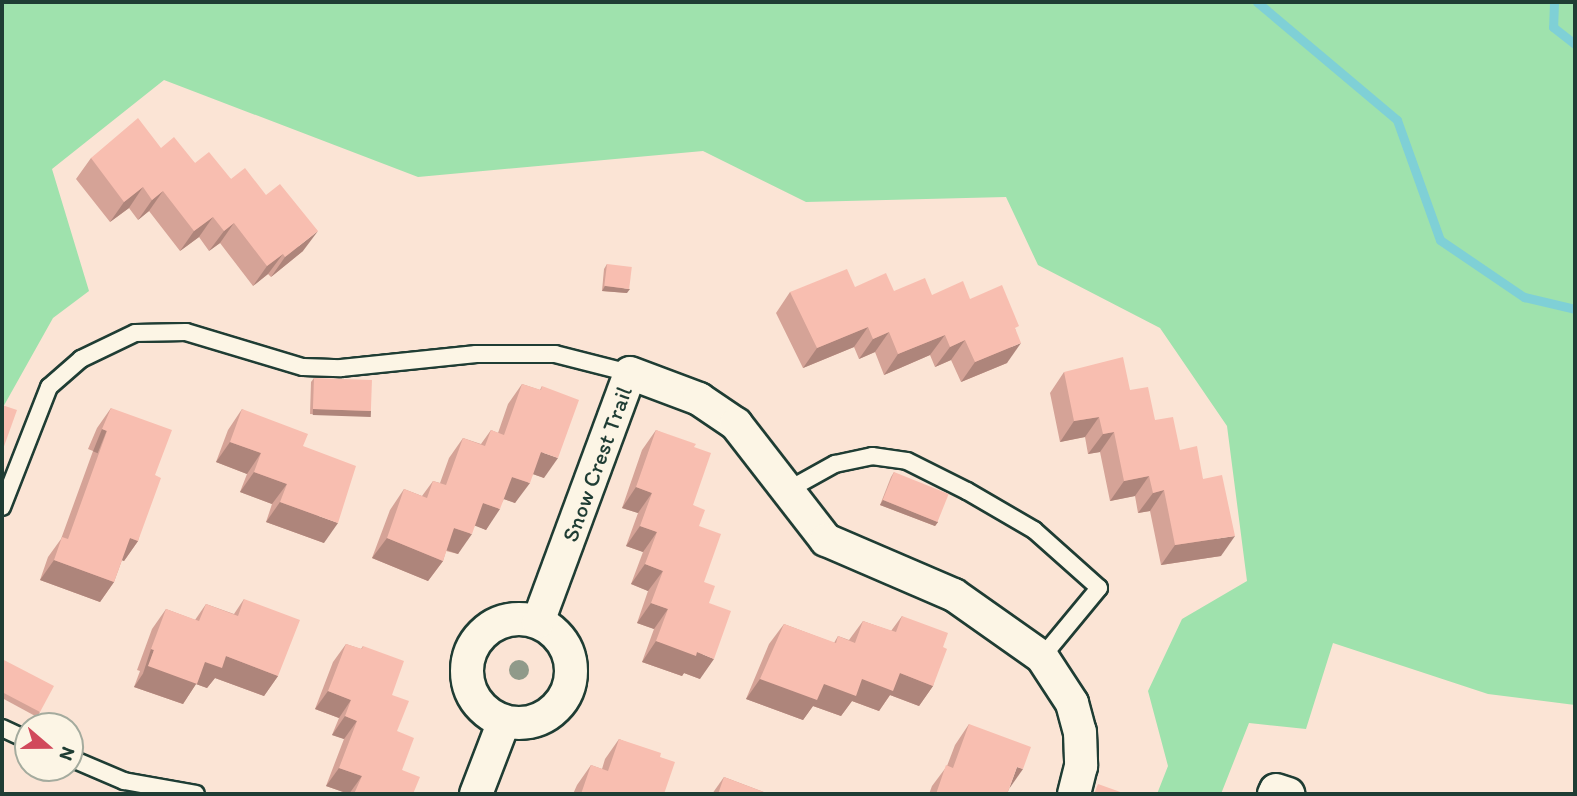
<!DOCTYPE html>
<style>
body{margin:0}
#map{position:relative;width:1577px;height:796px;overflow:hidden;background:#fbe4d5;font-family:Itim,sans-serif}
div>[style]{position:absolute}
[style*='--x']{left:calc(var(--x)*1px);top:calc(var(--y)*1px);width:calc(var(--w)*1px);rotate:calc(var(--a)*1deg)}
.green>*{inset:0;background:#9fe2ad}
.stream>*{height:9px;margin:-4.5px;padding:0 4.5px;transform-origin:4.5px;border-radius:4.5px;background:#7fd0d6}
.roads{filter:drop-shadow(2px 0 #1f3d34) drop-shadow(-2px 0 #1f3d34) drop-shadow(0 2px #1f3d34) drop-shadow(0 -2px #1f3d34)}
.service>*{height:16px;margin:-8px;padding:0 8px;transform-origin:8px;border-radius:8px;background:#fcf5e5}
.minor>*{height:32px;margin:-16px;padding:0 16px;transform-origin:16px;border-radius:16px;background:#fcf5e5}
.minor>.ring{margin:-16px;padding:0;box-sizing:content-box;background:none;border:32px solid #fcf5e5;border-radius:50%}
.trees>*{width:20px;height:20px;margin:-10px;border-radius:50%;background:#909a8a}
.wall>*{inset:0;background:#d5a397}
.shaded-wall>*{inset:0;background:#ae857b;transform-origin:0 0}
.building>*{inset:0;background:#f8beb0;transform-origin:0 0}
span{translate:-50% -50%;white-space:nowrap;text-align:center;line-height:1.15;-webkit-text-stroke:5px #fcf5e5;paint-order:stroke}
.street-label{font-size:23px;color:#1f3d34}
.frame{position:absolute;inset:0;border:4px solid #1f3d34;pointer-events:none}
.north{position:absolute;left:14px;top:712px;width:70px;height:70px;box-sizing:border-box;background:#fcf5e5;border:2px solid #a4ab9e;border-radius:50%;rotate:110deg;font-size:19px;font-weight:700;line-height:28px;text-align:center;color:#1f3d34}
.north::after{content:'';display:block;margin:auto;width:24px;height:32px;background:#d1495b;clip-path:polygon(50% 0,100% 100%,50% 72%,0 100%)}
</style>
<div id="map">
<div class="green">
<i style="clip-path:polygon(2px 2px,1575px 2px,1575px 705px,1488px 694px,1333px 643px,1306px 729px,1249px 723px,1221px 794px,1157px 794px,1168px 766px,1148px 691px,1182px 619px,1247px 581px,1227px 426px,1160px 328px,1038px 265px,1006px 197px,806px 202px,703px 151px,418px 177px,164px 80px,52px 169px,89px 291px,53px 318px,2px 409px)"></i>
</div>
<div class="stream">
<i style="--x:1257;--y:2;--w:183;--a:40.1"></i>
<i style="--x:1397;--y:120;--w:127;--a:70.3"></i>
<i style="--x:1440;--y:240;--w:102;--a:34.2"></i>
<i style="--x:1524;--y:297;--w:52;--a:13.2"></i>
<i style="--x:1554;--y:2;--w:25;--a:92"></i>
<i style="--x:1553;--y:27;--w:28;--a:38"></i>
</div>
<div class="roads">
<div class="service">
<i style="--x:788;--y:490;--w:54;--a:-29"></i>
<i style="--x:835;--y:464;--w:38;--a:-12"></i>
<i style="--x:872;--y:456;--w:35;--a:8"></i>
<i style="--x:907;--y:461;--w:67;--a:26.6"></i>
<i style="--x:967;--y:491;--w:78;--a:30.2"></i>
<i style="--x:1034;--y:530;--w:87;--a:41.7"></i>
<i style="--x:1099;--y:588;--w:89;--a:129.6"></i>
<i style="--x:2;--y:507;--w:129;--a:-68.6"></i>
<i style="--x:49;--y:387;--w:43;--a:-41.2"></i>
<i style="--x:81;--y:359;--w:60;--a:-25.7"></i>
<i style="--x:135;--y:333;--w:51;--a:-1.1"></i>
<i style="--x:186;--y:332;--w:122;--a:16.7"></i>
<i style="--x:303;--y:367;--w:38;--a:2"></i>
<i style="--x:341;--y:368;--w:136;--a:-5.9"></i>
<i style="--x:476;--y:354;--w:79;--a:0"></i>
<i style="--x:555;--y:354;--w:77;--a:14.2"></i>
<i style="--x:2;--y:728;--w:29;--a:25"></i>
<i style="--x:70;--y:758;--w:59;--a:23.1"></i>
<i style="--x:124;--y:781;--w:73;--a:10.2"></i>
</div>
<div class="minor">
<i class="ring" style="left:467px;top:619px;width:72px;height:72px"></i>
<i style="--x:538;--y:622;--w:265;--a:-69.7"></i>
<i style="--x:630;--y:373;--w:74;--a:20.6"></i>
<i style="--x:699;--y:399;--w:45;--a:34"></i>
<i style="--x:736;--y:424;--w:147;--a:52.2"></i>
<i style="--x:826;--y:540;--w:139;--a:23.3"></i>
<i style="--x:954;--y:595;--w:108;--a:35.2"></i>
<i style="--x:1042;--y:657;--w:55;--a:56.9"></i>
<i style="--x:1072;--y:703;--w:30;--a:75"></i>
<i style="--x:1080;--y:732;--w:34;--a:88"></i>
<i style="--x:1081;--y:766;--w:29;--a:104"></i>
<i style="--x:476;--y:794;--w:78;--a:-69"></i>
<i style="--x:1274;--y:794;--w:4;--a:-63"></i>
<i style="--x:1276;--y:790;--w:13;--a:18"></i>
</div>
</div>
<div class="trees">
<i style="left:519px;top:670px"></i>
</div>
<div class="wall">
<i style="clip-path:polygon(161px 148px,231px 179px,303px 251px,271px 277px,268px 274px,253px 286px,220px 243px,209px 251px,199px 237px,180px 251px,149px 211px,138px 220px,129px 208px,110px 222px,76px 179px,91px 158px)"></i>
<i style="clip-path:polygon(607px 264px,627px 293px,602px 291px,604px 269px)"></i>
<i style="clip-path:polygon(855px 287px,970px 299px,1016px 330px,1007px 363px,961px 382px,951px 360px,935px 367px,930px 355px,884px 375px,875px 352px,859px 359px,854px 347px,803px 368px,776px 313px,790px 292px)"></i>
<i style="clip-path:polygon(1064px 372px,1130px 390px,1203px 479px,1221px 556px,1161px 565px,1150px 511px,1138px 513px,1135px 496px,1110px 501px,1100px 452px,1088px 454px,1085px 437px,1060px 442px,1050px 393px)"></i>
<i style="clip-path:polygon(314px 378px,371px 411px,368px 416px,310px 414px,311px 382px)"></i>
<i style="clip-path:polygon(522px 384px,540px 390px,542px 386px,544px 478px,533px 474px,515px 503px,504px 499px,486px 530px,475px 525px,458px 554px,446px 551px,443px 561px,428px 581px,372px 558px,390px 510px,404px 489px,422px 496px,433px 481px,440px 483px,449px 458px,463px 438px,481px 444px,491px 430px,498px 433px,508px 404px)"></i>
<i style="clip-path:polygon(111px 408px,155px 475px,138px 541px,124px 561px,122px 560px,114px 582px,100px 602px,40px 580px,48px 557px,61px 539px,93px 451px,88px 449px,97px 428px)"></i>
<i style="clip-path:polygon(242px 409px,303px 446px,324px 543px,266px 522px,272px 504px,240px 492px,247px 474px,216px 462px,228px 430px)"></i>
<i style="clip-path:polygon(656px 430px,694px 447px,693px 505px,699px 526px,704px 582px,709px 603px,700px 679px,684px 673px,682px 676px,642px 662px,654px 629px,637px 623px,648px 591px,631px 584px,643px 552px,626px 546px,638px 513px,622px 508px,642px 450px)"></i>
<i style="clip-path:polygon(894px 472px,938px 522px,935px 526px,880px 505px,891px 477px)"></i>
<i style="clip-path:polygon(244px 599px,278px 676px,264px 696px,215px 678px,207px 688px,196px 684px,183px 704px,134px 687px,140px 671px,137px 670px,152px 629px,166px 609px,195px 620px,206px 604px,234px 614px)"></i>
<i style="clip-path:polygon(902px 616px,943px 647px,933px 686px,919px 706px,890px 695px,879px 711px,852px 701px,841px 716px,813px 706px,803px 720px,746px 699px,769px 644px,784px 624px,834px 643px,838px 636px,849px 640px,863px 621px,891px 631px)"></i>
<i style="clip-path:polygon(346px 644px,361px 649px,363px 646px,392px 695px,402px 770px,413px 794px,349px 794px,326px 786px,344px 739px,332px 735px,339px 718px,315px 709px,333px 662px)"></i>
<i style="clip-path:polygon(2px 660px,40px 712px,37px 717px,2px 698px)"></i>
<i style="clip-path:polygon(969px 724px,1009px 789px,1007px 794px,929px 794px,932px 786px,947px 766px,955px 745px)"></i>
<i style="clip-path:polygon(619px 739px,660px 757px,664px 794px,573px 794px,577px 785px,591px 765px,602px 769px,605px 759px)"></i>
<i style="clip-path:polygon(724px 777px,769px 794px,712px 794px)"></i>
</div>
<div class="shaded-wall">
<i style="clip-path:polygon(143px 187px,129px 208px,110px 222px,124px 202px)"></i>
<i style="clip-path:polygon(163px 191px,149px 211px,138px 220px,152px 200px)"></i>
<i style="clip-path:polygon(213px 217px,199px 237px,180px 251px,194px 231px)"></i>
<i style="clip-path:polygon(234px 223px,220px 243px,209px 251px,224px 231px)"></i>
<i style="clip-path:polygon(318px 231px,303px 251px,271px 277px,285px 257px)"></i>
<i style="clip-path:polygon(283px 254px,268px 274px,253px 286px,267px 266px)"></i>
<i style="clip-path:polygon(605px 286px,630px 289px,627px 293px,602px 291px)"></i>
<i style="clip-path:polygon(868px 327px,854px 347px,803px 368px,817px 348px)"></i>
<i style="clip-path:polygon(889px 332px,875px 352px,859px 359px,873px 339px)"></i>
<i style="clip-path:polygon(945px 335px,930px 355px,884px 375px,898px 354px)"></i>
<i style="clip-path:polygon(965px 340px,951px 360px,935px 367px,950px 347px)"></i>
<i style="clip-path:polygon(1021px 343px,1007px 363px,961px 382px,975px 362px)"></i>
<i style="left:313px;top:409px;width:58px;height:6px;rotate:2deg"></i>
<i style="clip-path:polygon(1099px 417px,1085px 437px,1060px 442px,1074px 421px)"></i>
<i style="left:102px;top:429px;width:5px;height:24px;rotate:22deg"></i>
<i style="clip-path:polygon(1114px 432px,1100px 452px,1088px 454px,1103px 434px)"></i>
<i style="clip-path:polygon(230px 442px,261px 453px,247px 474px,216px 462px)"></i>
<i style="clip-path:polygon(541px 452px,558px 458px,544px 478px,527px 472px)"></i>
<i style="clip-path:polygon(254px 472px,287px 484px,272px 504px,240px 492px)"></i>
<i style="clip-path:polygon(1149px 476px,1135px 496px,1110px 501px,1124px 481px)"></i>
<i style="clip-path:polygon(512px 477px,530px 483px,515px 503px,498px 497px)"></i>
<i style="clip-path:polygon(636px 487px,652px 493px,638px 513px,622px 508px)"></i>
<i style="clip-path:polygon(1164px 490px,1150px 511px,1138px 513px,1153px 493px)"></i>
<i style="clip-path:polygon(883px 500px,938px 522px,935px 526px,880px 505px)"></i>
<i style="clip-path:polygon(280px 502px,338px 523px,324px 543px,266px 522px)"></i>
<i style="clip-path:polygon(483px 503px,500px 509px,486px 530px,468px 523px)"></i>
<i style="clip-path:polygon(640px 526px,657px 532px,643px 552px,626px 546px)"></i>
<i style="clip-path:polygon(454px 528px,472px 534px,458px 554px,440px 548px)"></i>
<i style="clip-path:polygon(1235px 536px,1221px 556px,1161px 565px,1175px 545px)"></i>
<i style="clip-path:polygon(130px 538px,138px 541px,124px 561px,116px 558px)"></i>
<i style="clip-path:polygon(387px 538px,443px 561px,428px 581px,372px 558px)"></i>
<i style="clip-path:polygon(54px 560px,114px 582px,100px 602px,40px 580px)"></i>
<i style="clip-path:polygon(645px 564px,663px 571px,648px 591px,631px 584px)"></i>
<i style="clip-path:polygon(651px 603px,668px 609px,654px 629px,637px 623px)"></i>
<i style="clip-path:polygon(656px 641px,697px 652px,714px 659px,700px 679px,684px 673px,682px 676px,642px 662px)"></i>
<i style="left:151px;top:649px;width:3px;height:25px;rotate:18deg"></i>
<i style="clip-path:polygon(226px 656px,278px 676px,264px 696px,215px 678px,207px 688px,196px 684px,183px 704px,134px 687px,148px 666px,205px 662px)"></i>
<i style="clip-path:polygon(900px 673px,933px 686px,919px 706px,890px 695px,879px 711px,852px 701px,841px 716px,813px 706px,803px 720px,746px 699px,760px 679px,824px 684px)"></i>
<i style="clip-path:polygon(328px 691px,351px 700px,339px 718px,315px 709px)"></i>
<i style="clip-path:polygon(345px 716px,357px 721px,344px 739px,332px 735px)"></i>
<i style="clip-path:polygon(1017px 767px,1023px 769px,1009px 789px)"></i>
<i style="clip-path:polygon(339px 768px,362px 776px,349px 794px,326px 786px)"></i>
</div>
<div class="building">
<i style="clip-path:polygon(138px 118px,161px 148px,174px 137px,195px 163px,209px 152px,231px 179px,245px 168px,266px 195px,280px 184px,318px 231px,285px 257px,283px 254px,267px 266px,234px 223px,224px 231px,213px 217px,194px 231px,163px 191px,152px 200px,143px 187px,124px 202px,91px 158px)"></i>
<i style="left:607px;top:264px;width:25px;height:22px;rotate:7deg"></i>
<i style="clip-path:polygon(847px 269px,855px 287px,886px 273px,894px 291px,925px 278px,932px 295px,963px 281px,970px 299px,1002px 285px,1019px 326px,1015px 328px,1021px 343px,975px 362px,965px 340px,950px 347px,945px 335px,898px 354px,889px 332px,873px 339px,868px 327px,817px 348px,790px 292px)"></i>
<i style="clip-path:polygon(1123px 357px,1130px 390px,1148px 387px,1155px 420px,1173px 417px,1180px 450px,1197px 446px,1203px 479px,1222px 475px,1235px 536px,1175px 545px,1164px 490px,1153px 493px,1149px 476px,1124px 481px,1114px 432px,1103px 434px,1099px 417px,1074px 421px,1064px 372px)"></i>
<i style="left:314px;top:378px;width:58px;height:31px;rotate:2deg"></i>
<i style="clip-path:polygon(522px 384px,541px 390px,542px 386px,579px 400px,558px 458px,541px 452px,530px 483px,512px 477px,500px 509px,483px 503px,472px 534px,454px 528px,443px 561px,387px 538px,404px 489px,427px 498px,433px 481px,446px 485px,463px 438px,485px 446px,491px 430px,504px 435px)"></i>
<i style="clip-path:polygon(2px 405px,17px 410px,2px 452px)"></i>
<i style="clip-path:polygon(111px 408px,172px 430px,155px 475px,161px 478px,138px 541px,130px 538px,114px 582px,54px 560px,62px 537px,68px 539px,107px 431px,102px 429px)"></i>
<i style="clip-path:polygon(242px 409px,308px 434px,303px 446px,356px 466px,338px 523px,280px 502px,287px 484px,254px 472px,261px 453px,230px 442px)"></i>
<i style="clip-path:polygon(656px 430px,696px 444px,694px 447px,711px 453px,693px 505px,705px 510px,699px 526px,721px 534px,704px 582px,715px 586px,709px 603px,731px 611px,714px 659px,697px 652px,696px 656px,656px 641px,668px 609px,651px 603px,663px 571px,645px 564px,657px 532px,640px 526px,652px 493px,636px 487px)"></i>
<i style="left:894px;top:472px;width:59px;height:30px;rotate:22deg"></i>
<i style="clip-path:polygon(244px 599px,300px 620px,278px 676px,226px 656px,222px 668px,205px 662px,197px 684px,148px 666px,154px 650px,151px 649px,166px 609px,199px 621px,206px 604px,238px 616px)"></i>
<i style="clip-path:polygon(902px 616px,948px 633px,943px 647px,947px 649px,933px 686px,900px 673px,893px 691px,862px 679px,856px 696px,824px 684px,817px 700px,760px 679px,784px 624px,836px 643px,838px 636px,855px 643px,863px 621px,896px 632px)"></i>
<i style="clip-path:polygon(346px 644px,362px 649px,363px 646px,404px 661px,392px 695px,409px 701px,397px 731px,414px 738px,402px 770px,420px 777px,413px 794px,354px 794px,362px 776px,339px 768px,357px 721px,345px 716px,351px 700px,328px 691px)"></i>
<i style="clip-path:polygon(2px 659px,54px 686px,40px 712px,2px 692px)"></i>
<i style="clip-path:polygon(969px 724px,1031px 747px,1023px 769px,1017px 767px,1007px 794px,936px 794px,946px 765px,953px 768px)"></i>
<i style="clip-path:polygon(619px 739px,661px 753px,660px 757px,675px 762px,664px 794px,581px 794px,591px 765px,608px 771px)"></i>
<i style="clip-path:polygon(724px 777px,769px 794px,718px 794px)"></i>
<i style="clip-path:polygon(1098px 784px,1126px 794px,1094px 794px)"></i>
</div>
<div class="street-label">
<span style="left:597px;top:464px;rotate:-70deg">Snow Crest Trail</span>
</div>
<div class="frame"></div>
<div class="north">N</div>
</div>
